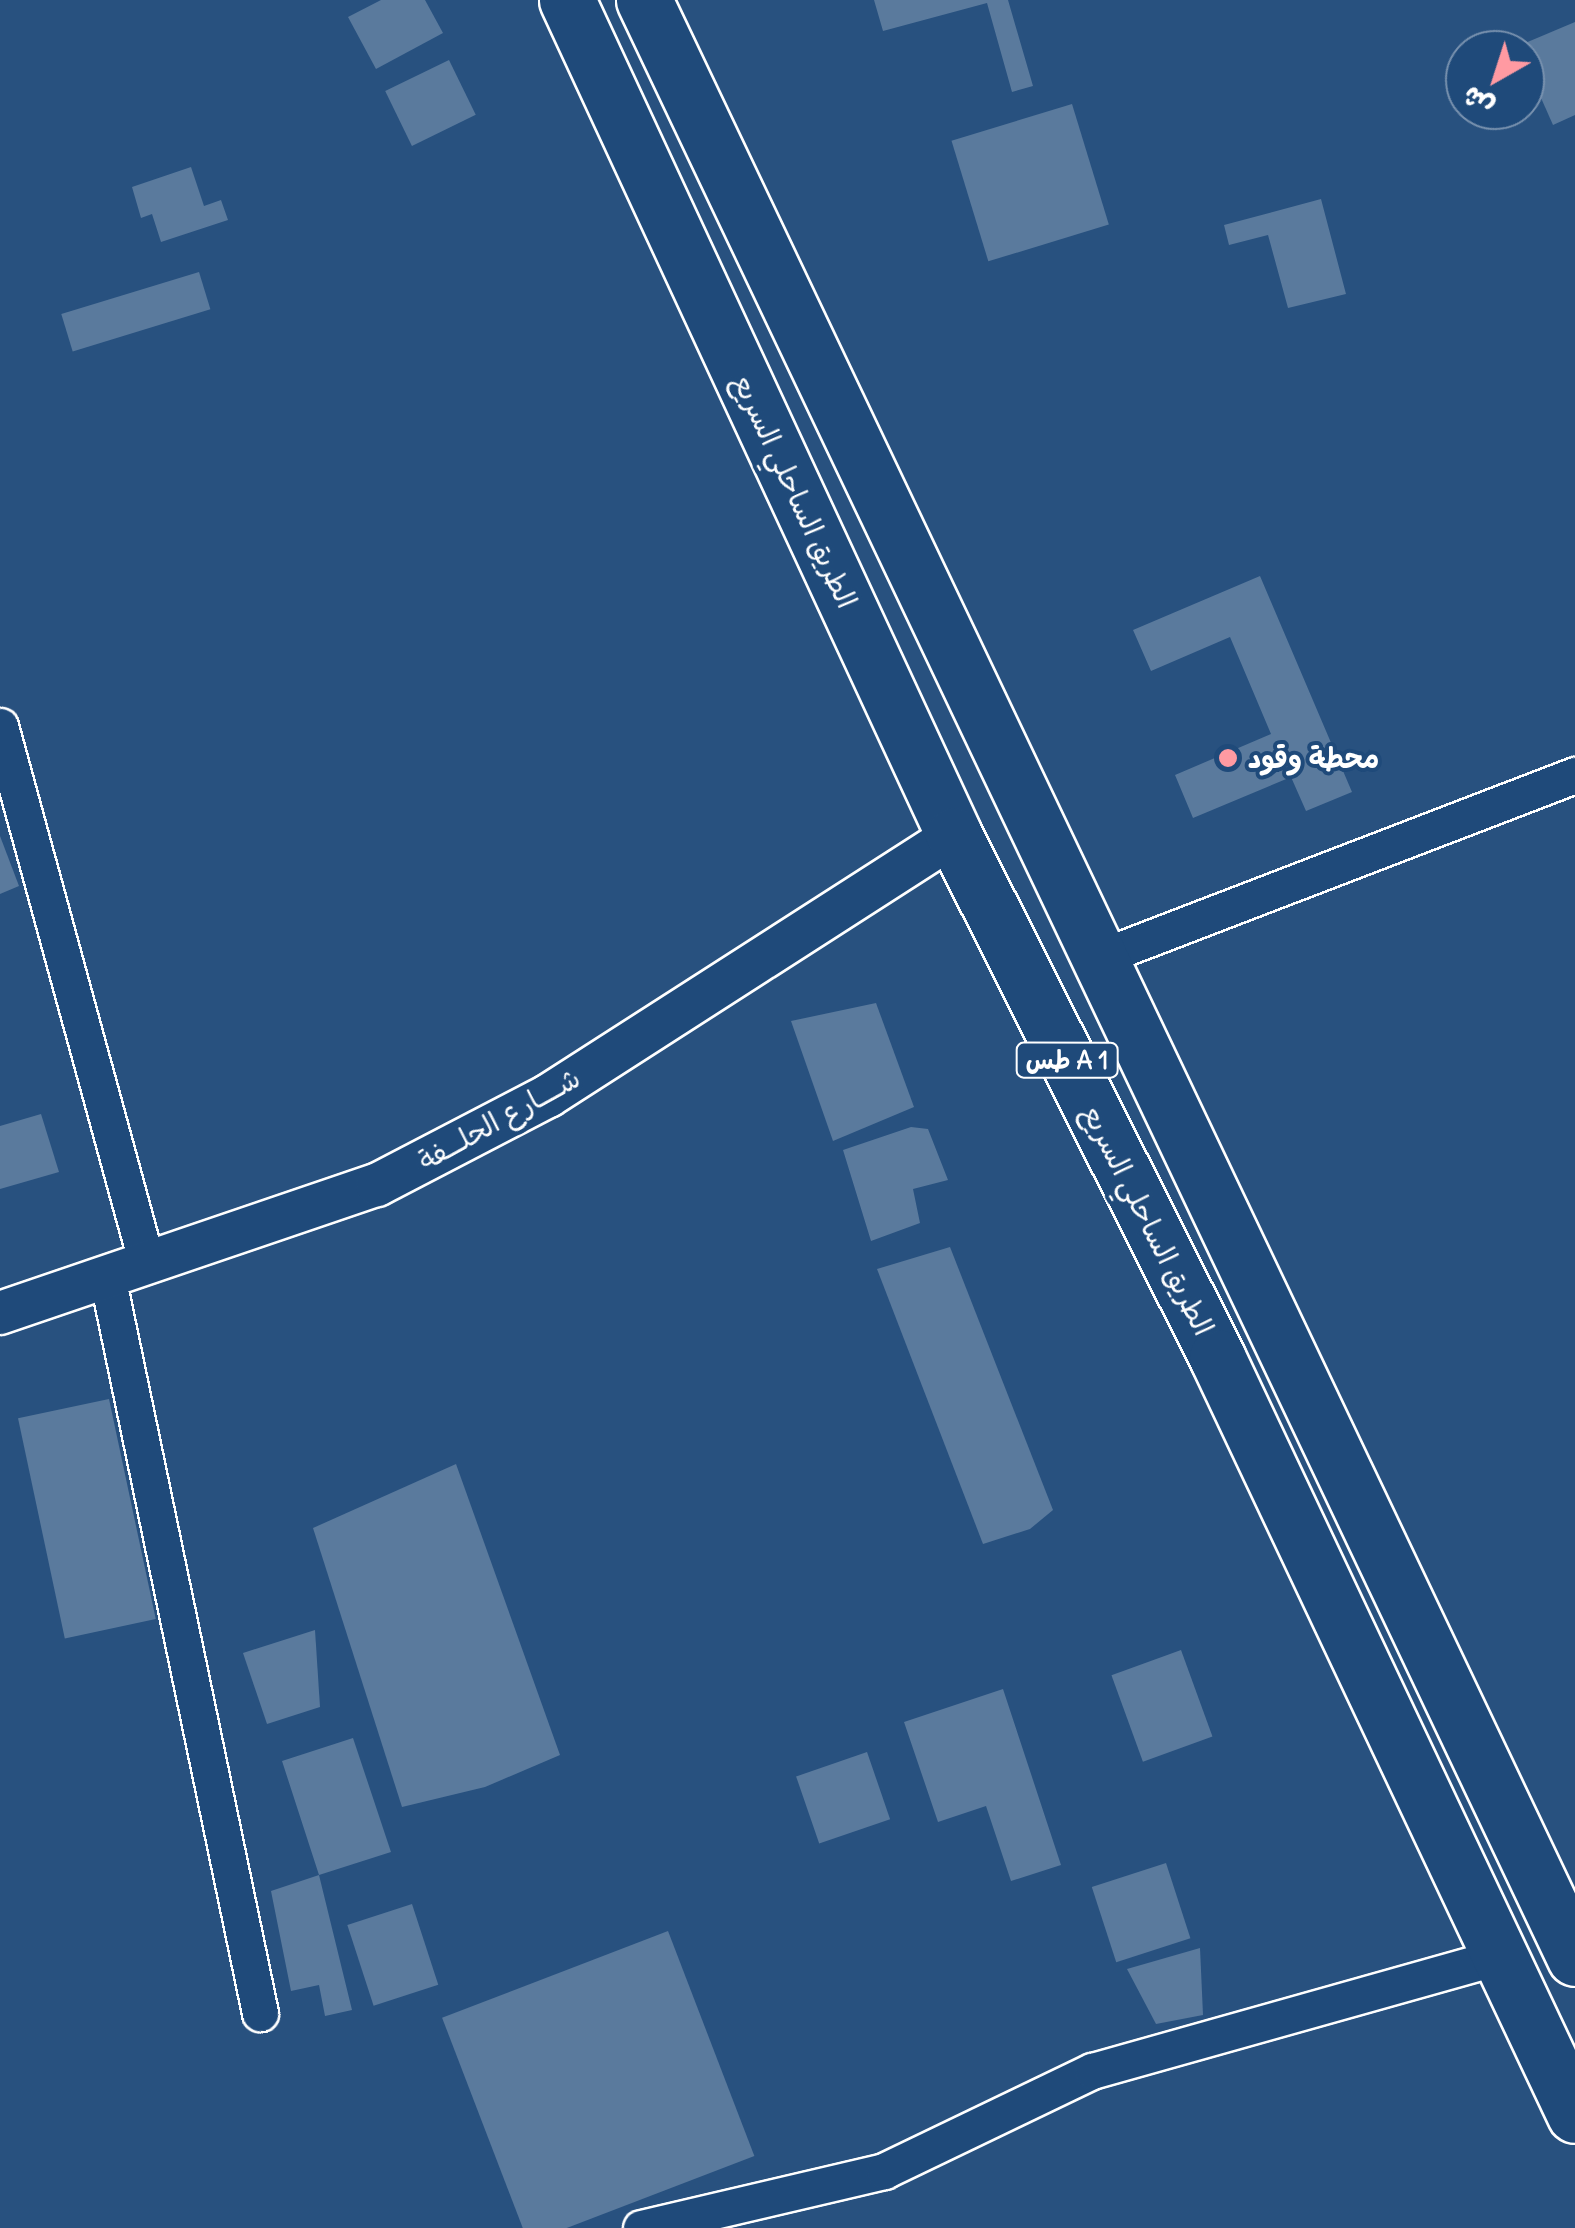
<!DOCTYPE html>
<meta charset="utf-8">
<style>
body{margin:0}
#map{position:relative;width:1575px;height:2228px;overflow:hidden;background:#28517f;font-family:Delius,"Playpen Sans Arabic",sans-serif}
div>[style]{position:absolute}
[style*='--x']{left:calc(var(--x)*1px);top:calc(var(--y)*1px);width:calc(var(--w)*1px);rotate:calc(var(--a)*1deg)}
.building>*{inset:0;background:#5a7a9d;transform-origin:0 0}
.roads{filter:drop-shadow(2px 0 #fff) drop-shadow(-2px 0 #fff) drop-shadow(0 2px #fff) drop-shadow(0 -2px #fff)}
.minor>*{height:35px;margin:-17.5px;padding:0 17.5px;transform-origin:17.5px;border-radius:17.5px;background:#1f4a7a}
.tertiary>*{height:42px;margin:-21px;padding:0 21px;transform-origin:21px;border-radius:21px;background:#1f4a7a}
.trunk>*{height:55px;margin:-27.5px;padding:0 27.5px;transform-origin:27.5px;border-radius:27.5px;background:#1f4a7a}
.dots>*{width:28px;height:28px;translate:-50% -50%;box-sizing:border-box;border:5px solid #1f4a7a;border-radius:50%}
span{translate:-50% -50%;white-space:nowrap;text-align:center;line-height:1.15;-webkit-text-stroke:8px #1f4a7a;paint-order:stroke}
.shield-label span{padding:2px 8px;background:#1f4a7a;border:2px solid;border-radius:8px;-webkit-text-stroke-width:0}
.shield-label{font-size:25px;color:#fff;font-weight:700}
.street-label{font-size:28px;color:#fff}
.poi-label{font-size:28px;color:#fff;font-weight:700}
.left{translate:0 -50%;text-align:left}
.north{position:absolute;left:1445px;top:30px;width:100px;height:100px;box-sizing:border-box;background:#1f4a7a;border:2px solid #7992af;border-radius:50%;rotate:219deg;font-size:28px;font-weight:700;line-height:40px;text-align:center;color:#fff}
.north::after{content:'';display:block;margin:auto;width:35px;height:45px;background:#ff9aa2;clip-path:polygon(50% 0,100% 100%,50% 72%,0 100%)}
</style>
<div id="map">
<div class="building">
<i style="clip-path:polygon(381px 0,425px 0,443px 33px,376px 69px,348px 17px)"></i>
<i style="clip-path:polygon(874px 0,1008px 0,1033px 86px,1012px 92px,987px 3px,883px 31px)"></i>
<i style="clip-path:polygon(1575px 22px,1575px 115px,1553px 125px,1518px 46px)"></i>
<i style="left:449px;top:60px;width:61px;height:71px;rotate:64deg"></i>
<i style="left:1072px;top:104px;width:126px;height:126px;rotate:73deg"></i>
<i style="clip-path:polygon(191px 167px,204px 206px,221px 200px,228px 220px,161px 242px,152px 214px,141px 218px,132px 187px)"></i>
<i style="clip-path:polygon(1321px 199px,1346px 294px,1288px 308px,1268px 235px,1229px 245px,1224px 225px)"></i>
<i style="left:199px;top:272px;width:39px;height:144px;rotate:73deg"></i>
<i style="clip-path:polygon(1260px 576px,1352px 792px,1306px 811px,1291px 777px,1193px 818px,1175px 775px,1271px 734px,1230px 637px,1151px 671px,1133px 630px)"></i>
<i style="clip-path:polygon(0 836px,19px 886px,0 894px)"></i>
<i style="clip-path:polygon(876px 1003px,914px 1107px,833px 1141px,791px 1021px)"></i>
<i style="clip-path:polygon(41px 1114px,59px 1172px,0 1189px,0 1126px)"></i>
<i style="clip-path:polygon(911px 1127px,928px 1129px,948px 1180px,913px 1189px,920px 1223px,871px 1241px,843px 1150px)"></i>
<i style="clip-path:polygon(950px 1247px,1053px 1510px,1030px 1529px,983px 1544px,877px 1269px)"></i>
<i style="left:109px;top:1399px;width:225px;height:93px;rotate:78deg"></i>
<i style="clip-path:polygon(456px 1464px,560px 1755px,485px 1787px,402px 1807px,313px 1528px)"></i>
<i style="clip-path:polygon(315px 1630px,320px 1707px,267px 1724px,243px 1653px)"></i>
<i style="left:1181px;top:1650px;width:92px;height:74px;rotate:70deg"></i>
<i style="clip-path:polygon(1003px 1689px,1061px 1865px,1011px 1881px,986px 1806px,938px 1822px,904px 1722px)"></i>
<i style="clip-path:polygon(353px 1738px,391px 1852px,319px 1875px,352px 2010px,325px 2016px,319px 1985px,291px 1991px,271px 1891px,319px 1875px,282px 1761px)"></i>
<i style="left:867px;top:1752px;width:71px;height:75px;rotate:71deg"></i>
<i style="left:1166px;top:1863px;width:79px;height:78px;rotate:72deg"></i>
<i style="left:412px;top:1904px;width:85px;height:68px;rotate:72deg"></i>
<i style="left:668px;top:1931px;width:241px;height:242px;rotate:69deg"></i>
<i style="clip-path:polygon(1200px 1948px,1203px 2015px,1156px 2024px,1127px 1969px)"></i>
</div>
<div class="roads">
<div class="minor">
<i style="--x:0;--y:726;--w:558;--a:74.72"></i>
<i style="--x:1101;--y:957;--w:508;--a:-21.01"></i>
<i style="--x:107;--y:1276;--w:753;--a:78.27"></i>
<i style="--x:641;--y:2228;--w:250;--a:-13.2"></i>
<i style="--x:884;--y:2171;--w:231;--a:-25.7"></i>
<i style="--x:1092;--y:2071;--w:422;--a:-15.7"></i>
</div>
<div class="tertiary">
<i style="--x:0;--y:1313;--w:398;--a:-18.8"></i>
<i style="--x:377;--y:1185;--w:193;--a:-27.5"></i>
<i style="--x:548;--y:1096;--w:483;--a:-32.7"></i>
</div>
<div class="trunk">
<i style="--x:567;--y:0;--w:920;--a:65.13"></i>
<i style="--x:954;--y:835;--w:585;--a:63.26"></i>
<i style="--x:1217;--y:1357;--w:838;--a:64.72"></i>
<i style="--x:644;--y:0;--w:2168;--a:64.57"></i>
</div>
</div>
<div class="dots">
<i style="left:1228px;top:758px;background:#ff9aa2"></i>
</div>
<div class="shield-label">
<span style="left:1067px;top:1060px">طس A 1</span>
</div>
<div class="street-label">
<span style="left:795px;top:491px;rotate:65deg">الطريق الساحلي السريع</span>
<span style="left:499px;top:1119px;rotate:-29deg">شــــارع الحلـــفة</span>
<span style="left:1148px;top:1220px;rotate:63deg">الطريق الساحلي السريع</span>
</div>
<div class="poi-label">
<span class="left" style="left:1248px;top:758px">محطة وقود</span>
</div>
<div class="north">ش</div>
</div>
